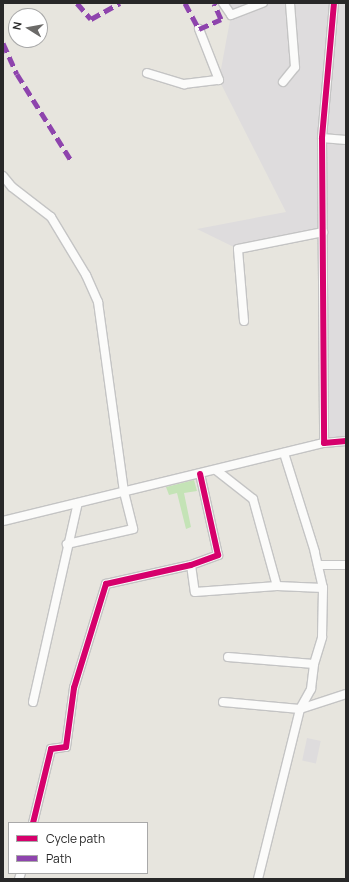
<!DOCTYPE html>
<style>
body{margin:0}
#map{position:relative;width:349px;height:882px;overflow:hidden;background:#e7e5de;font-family:Manrope,sans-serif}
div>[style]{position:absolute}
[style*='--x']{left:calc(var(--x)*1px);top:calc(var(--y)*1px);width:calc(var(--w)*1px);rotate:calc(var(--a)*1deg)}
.industrial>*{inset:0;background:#dedcdd;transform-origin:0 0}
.green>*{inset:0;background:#c4e3b6}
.roads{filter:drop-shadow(1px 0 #c4c4c4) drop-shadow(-1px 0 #c4c4c4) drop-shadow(0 1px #c4c4c4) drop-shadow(0 -1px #c4c4c4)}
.street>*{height:8px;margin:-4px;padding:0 4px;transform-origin:4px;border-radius:4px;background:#fbfbfa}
.quiet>*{height:5px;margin-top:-2.5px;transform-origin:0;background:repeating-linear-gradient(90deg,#8e44ad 0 10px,transparent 0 15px)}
.cycleway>*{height:6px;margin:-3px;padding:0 3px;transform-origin:3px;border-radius:3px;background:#d6006c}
span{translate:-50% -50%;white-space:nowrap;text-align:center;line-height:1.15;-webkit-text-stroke:3px #fff;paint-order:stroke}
.frame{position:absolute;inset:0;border:4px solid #282828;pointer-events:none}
.legend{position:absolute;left:8px;top:822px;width:140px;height:52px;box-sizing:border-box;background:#fff;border:1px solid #a9a9a9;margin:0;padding:5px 7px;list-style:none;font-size:12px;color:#282828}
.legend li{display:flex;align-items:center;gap:8px;height:20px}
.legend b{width:20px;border:1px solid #a9a9a9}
.north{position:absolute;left:8px;top:8px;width:40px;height:40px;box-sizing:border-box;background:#fff;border:1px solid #a9a9a9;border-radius:50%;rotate:281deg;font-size:11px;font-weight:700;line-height:16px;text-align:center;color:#282828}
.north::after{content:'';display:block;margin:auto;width:14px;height:18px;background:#6b6a68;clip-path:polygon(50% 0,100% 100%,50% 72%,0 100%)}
</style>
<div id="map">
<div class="industrial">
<i style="clip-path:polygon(223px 3px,346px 3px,346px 441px,324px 443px,323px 233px,238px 249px,197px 229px,286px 212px,219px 80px,231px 15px)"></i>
<i style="left:307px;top:738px;width:14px;height:23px;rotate:12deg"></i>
</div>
<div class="green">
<i style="clip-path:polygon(194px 480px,197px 491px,184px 493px,191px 527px,186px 529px,177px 493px,169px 495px,166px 487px)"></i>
</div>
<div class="roads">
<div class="street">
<i style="--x:223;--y:3;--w:14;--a:56"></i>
<i style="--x:231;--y:15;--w:34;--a:-21"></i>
<i style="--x:334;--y:3;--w:136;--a:95.1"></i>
<i style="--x:322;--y:138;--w:305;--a:89.6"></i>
<i style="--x:324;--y:443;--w:22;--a:-5"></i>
<i style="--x:147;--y:73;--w:39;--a:17"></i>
<i style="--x:184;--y:84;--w:35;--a:-7"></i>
<i style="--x:219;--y:80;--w:55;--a:-111.4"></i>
<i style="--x:283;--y:82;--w:19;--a:-51"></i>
<i style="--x:295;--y:67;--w:64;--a:-94.5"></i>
<i style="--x:322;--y:138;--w:24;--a:5"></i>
<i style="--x:3;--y:176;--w:14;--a:51"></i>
<i style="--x:12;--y:187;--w:49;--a:37.6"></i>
<i style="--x:51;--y:217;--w:68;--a:58.9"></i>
<i style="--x:86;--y:275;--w:30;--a:66"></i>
<i style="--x:98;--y:302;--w:192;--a:82.2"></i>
<i style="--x:124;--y:492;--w:38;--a:76"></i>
<i style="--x:133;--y:529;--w:68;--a:167.2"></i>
<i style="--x:244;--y:321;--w:72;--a:-94.8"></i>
<i style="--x:238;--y:249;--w:87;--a:-11.3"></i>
<i style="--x:216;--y:470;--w:47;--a:38.1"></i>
<i style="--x:253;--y:499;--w:90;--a:74.6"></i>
<i style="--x:277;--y:586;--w:46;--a:2.5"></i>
<i style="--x:3;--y:521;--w:330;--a:-13.7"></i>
<i style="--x:191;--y:565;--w:27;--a:82"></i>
<i style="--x:195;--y:592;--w:82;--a:-4.2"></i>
<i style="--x:318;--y:565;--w:28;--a:0"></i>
<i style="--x:228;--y:657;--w:86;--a:4.7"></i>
<i style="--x:33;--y:702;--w:204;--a:-77.3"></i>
<i style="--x:223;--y:702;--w:77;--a:5.2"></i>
<i style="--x:300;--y:709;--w:23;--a:-61"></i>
<i style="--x:311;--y:689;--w:25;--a:-83"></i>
<i style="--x:314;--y:664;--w:28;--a:-73"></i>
<i style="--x:322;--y:637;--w:49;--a:-88.8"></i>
<i style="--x:323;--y:588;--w:37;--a:-103"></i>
<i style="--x:315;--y:552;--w:104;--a:-107.4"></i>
<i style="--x:33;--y:823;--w:76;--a:-76.3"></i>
<i style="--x:51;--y:749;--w:15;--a:-8"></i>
<i style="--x:66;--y:747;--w:60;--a:-82.3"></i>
<i style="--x:74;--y:688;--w:109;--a:-72.9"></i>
<i style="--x:106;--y:584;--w:87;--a:-12.6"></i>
<i style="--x:191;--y:565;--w:29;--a:-20"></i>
<i style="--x:218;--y:555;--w:83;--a:-102.5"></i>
<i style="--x:19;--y:879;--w:6;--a:-72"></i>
<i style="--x:258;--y:879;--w:175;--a:-76.1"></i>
<i style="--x:300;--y:709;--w:48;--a:-18.1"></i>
</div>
</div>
<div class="quiet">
<i style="--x:77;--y:3;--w:21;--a:49"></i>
<i style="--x:91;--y:19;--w:33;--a:-29"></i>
<i style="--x:185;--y:3;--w:30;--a:62"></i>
<i style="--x:199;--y:29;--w:24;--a:-24"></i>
<i style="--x:221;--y:19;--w:17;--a:-114"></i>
<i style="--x:3;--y:43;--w:34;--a:66"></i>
<i style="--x:17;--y:74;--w:104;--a:58"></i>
</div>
<div class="cycleway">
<i style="--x:334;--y:3;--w:136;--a:95.1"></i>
<i style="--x:322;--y:138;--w:305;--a:89.6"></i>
<i style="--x:324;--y:443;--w:22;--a:-5"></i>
<i style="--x:33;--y:823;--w:76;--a:-76.3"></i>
<i style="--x:51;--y:749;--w:15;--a:-8"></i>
<i style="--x:66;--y:747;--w:60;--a:-82.3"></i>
<i style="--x:74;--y:688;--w:109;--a:-72.9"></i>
<i style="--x:106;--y:584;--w:87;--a:-12.6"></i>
<i style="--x:191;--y:565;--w:29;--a:-20"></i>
<i style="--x:218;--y:555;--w:83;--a:-102.5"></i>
</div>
<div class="frame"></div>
<ul class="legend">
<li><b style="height:5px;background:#d6006c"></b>Cycle path</li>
<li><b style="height:5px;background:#8e44ad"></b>Path</li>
</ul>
<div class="north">N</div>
</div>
